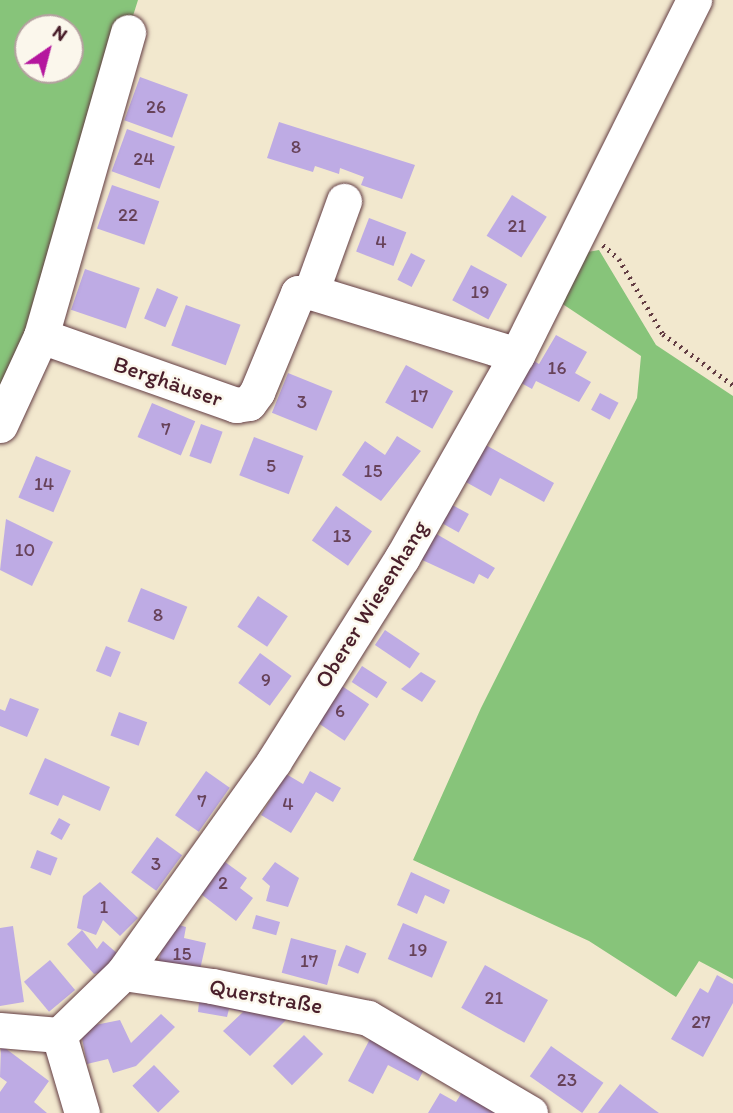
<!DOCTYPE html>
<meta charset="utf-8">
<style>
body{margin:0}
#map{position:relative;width:733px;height:1113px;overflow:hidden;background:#f2e8ce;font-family:Itim,sans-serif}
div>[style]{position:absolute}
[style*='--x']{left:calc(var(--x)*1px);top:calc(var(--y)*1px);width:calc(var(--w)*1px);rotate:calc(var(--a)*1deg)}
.green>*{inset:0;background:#87c47a}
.building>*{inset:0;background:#beabe4;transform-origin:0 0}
.path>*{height:4.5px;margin-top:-2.25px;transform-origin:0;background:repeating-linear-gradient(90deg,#633d43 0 2px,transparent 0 7px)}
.roads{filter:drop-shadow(0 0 2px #633d43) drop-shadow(0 0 2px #633d43)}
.minor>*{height:35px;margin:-17.5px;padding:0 17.5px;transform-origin:17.5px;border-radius:17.5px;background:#fff}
span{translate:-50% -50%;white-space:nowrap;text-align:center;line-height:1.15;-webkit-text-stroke:5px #fbf7ec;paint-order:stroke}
.number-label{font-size:19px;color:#674259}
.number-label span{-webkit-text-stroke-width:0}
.street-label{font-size:23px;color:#4a1f2b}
.north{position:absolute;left:14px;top:14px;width:70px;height:70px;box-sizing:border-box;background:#fbf7ec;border:2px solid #b4a19f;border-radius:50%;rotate:35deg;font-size:19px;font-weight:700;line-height:28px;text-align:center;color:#4a1f2b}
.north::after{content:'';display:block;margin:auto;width:24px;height:32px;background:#b5179e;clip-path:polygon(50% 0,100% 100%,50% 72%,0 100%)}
</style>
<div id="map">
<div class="green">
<div style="clip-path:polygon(evenodd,0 0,138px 0,67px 225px,0 403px,0 0,28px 28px,70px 28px,70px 70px,28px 70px,28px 28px)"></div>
<div style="clip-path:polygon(599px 250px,656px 345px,733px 396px,733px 979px,699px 961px,676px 997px,589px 941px,413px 860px,481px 708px,637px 398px,641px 356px,552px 297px,582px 253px)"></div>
</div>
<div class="building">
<div style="left:140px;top:77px;width:51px;height:46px;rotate:20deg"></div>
<div style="clip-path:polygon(279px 122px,415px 165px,402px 199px,361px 185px,364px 177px,340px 168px,339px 174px,315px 166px,313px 172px,267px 158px)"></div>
<div style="left:127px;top:129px;width:51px;height:45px;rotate:20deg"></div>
<div style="left:112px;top:185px;width:50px;height:46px;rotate:19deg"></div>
<div style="left:512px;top:195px;width:41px;height:48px;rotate:32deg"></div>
<div style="left:369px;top:218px;width:40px;height:36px;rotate:21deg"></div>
<div style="left:411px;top:253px;width:16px;height:30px;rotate:27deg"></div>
<div style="left:471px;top:265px;width:41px;height:40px;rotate:28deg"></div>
<div style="left:85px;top:269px;width:58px;height:43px;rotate:19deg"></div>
<div style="left:157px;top:288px;width:23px;height:33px;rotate:23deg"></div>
<div style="left:186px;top:305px;width:58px;height:43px;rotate:20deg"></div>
<div style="clip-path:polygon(556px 335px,587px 352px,575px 373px,591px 382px,579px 402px,536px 381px,532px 389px,514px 379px,527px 357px,539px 364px)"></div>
<div style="left:406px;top:365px;width:54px;height:43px;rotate:29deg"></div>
<div style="left:288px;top:373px;width:48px;height:43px;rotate:22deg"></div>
<div style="left:600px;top:393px;width:21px;height:19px;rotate:28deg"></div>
<div style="left:152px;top:403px;width:47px;height:37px;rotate:23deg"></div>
<div style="left:201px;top:424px;width:23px;height:34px;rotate:20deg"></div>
<div style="clip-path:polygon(397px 436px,421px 451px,381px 501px,342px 475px,365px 441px,385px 455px)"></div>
<div style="left:254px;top:437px;width:53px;height:41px;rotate:21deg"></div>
<div style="clip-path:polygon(484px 444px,554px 483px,544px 502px,500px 478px,491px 496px,464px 481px)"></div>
<div style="left:36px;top:456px;width:38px;height:45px;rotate:23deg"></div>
<div style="left:447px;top:502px;width:25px;height:21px;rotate:29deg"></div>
<div style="left:336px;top:506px;width:44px;height:42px;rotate:35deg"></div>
<div style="clip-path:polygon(6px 519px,53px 542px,32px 586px,0 570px)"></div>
<div style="clip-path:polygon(433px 532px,495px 568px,488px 579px,479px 574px,474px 584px,418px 558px)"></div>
<div style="left:141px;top:588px;width:50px;height:36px;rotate:22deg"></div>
<div style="left:258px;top:596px;width:36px;height:37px;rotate:34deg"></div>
<div style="left:385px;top:630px;width:42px;height:18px;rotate:34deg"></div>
<div style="left:106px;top:646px;width:16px;height:27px;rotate:22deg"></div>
<div style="left:260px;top:653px;width:39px;height:37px;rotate:36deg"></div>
<div style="left:362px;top:666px;width:30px;height:19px;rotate:33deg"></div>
<div style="clip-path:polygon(421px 672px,436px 681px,422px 702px,401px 689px)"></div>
<div style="left:336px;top:682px;width:40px;height:44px;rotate:34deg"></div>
<div style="clip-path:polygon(10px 698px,39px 709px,27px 737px,0 726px,0 709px,5px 711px)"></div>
<div style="left:119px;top:712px;width:30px;height:25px;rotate:20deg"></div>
<div style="clip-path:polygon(45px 758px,110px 787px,100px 811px,63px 795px,58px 806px,29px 794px)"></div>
<div style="left:206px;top:771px;width:29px;height:54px;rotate:35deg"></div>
<div style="clip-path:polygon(310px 771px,341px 788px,333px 802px,316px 792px,291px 833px,261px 815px,286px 774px,303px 784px)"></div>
<div style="left:59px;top:818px;width:13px;height:18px;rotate:29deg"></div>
<div style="left:157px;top:837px;width:31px;height:44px;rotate:36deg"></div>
<div style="left:37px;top:850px;width:22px;height:19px;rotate:21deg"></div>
<div style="clip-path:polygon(221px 859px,247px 878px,240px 888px,253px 898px,236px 921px,197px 891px)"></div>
<div style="clip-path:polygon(275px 862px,299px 878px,288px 907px,266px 901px,270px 886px,262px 879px)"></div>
<div style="clip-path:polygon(411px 872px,450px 890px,444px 904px,425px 895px,417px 914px,397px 905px)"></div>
<div style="clip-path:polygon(100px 882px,138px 918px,120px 936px,103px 920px,96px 935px,77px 928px,83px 896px)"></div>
<div style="left:256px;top:915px;width:25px;height:14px;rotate:16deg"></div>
<div style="clip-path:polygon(168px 922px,186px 927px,184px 938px,206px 943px,199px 974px,158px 964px)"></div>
<div style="left:403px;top:923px;width:48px;height:39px;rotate:23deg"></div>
<div style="clip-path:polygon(13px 926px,24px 1002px,0 1006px,0 928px)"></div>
<div style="clip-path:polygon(82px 930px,97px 949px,103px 941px,118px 954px,107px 971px,94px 974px,67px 944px)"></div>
<div style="left:291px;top:938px;width:47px;height:36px;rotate:15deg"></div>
<div style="left:346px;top:945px;width:22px;height:22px;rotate:22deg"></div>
<div style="left:50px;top:960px;width:39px;height:34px;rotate:50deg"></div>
<div style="left:485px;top:965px;width:72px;height:49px;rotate:29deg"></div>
<div style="clip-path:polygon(717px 975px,733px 984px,733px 1003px,703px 1057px,671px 1039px,700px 988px,708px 993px)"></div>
<div style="clip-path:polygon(200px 993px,296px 1010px,250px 1056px,223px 1031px,243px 1012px,229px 1009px,227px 1017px,198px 1012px)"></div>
<div style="clip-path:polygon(161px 1014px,175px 1027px,136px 1066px,113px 1073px,108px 1059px,87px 1064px,80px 1028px,120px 1020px,131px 1043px)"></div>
<div style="left:304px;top:1035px;width:27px;height:44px;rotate:45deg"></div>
<div style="clip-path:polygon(371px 1037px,426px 1066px,418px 1081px,388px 1065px,373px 1094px,348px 1081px)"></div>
<div style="clip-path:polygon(1px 1045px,49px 1081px,34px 1102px,47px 1113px,0 1113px,0 1092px,7px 1082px,0 1077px)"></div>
<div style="left:551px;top:1046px;width:64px;height:37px;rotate:35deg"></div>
<div style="left:154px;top:1065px;width:37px;height:30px;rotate:46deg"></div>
<div style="clip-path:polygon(467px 1084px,509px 1113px,428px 1113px,440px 1093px,456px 1102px)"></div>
<div style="clip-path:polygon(620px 1084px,652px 1108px,659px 1113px,598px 1113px)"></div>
</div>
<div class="path">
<div style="--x:603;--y:245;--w:21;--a:41"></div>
<div style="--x:619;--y:259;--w:87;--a:59.6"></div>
<div style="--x:663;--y:334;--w:87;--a:36.1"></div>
</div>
<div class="roads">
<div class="minor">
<div style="--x:311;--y:292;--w:97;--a:-70.1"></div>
<div style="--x:41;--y:336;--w:207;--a:19.5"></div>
<div style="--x:236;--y:405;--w:13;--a:-9"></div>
<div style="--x:249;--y:403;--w:14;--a:-54"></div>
<div style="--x:257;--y:392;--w:107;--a:-67.5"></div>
<div style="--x:298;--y:293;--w:13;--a:-4"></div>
<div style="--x:311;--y:292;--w:215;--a:17"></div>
<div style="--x:0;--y:425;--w:98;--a:-65.3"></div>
<div style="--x:41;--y:336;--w:316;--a:-74"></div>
<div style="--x:123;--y:973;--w:260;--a:-54.5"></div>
<div style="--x:274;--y:761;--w:240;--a:-57.8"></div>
<div style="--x:402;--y:558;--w:233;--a:-60.5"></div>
<div style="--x:517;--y:355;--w:397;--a:-63.5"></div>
<div style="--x:0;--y:1030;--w:59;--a:4.8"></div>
<div style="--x:59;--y:1035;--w:89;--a:-44.1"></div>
<div style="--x:123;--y:973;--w:90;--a:8.3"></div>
<div style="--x:212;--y:986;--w:159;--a:11.6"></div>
<div style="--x:368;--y:1018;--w:188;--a:30.4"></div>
<div style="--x:59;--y:1035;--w:81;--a:73.6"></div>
</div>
</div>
<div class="number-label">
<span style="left:156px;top:107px">26</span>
<span style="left:296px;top:147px">8</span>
<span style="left:144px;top:159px">24</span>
<span style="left:128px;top:215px">22</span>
<span style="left:517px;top:226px">21</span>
<span style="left:381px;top:242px">4</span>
<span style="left:480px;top:292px">19</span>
<span style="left:557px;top:368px">16</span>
<span style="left:419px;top:396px">17</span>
<span style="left:302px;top:402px">3</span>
<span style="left:166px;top:429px">7</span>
<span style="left:271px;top:466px">5</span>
<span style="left:373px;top:471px">15</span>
<span style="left:44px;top:484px">14</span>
<span style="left:342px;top:536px">13</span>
<span style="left:25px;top:550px">10</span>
<span style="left:158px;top:615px">8</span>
<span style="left:266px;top:680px">9</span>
<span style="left:340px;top:711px">6</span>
<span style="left:202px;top:801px">7</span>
<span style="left:288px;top:804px">4</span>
<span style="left:156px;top:864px">3</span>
<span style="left:223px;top:883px">2</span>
<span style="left:104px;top:907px">1</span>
<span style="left:418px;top:950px">19</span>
<span style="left:182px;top:954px">15</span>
<span style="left:309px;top:961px">17</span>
<span style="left:494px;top:998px">21</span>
<span style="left:701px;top:1022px">27</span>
<span style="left:567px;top:1080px">23</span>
</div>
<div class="street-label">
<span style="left:168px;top:381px;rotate:19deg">Berghäuser</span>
<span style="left:371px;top:604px;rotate:-58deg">Oberer Wiesenhang</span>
<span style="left:266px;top:996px;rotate:10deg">Querstraße</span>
</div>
<div class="north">N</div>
</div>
